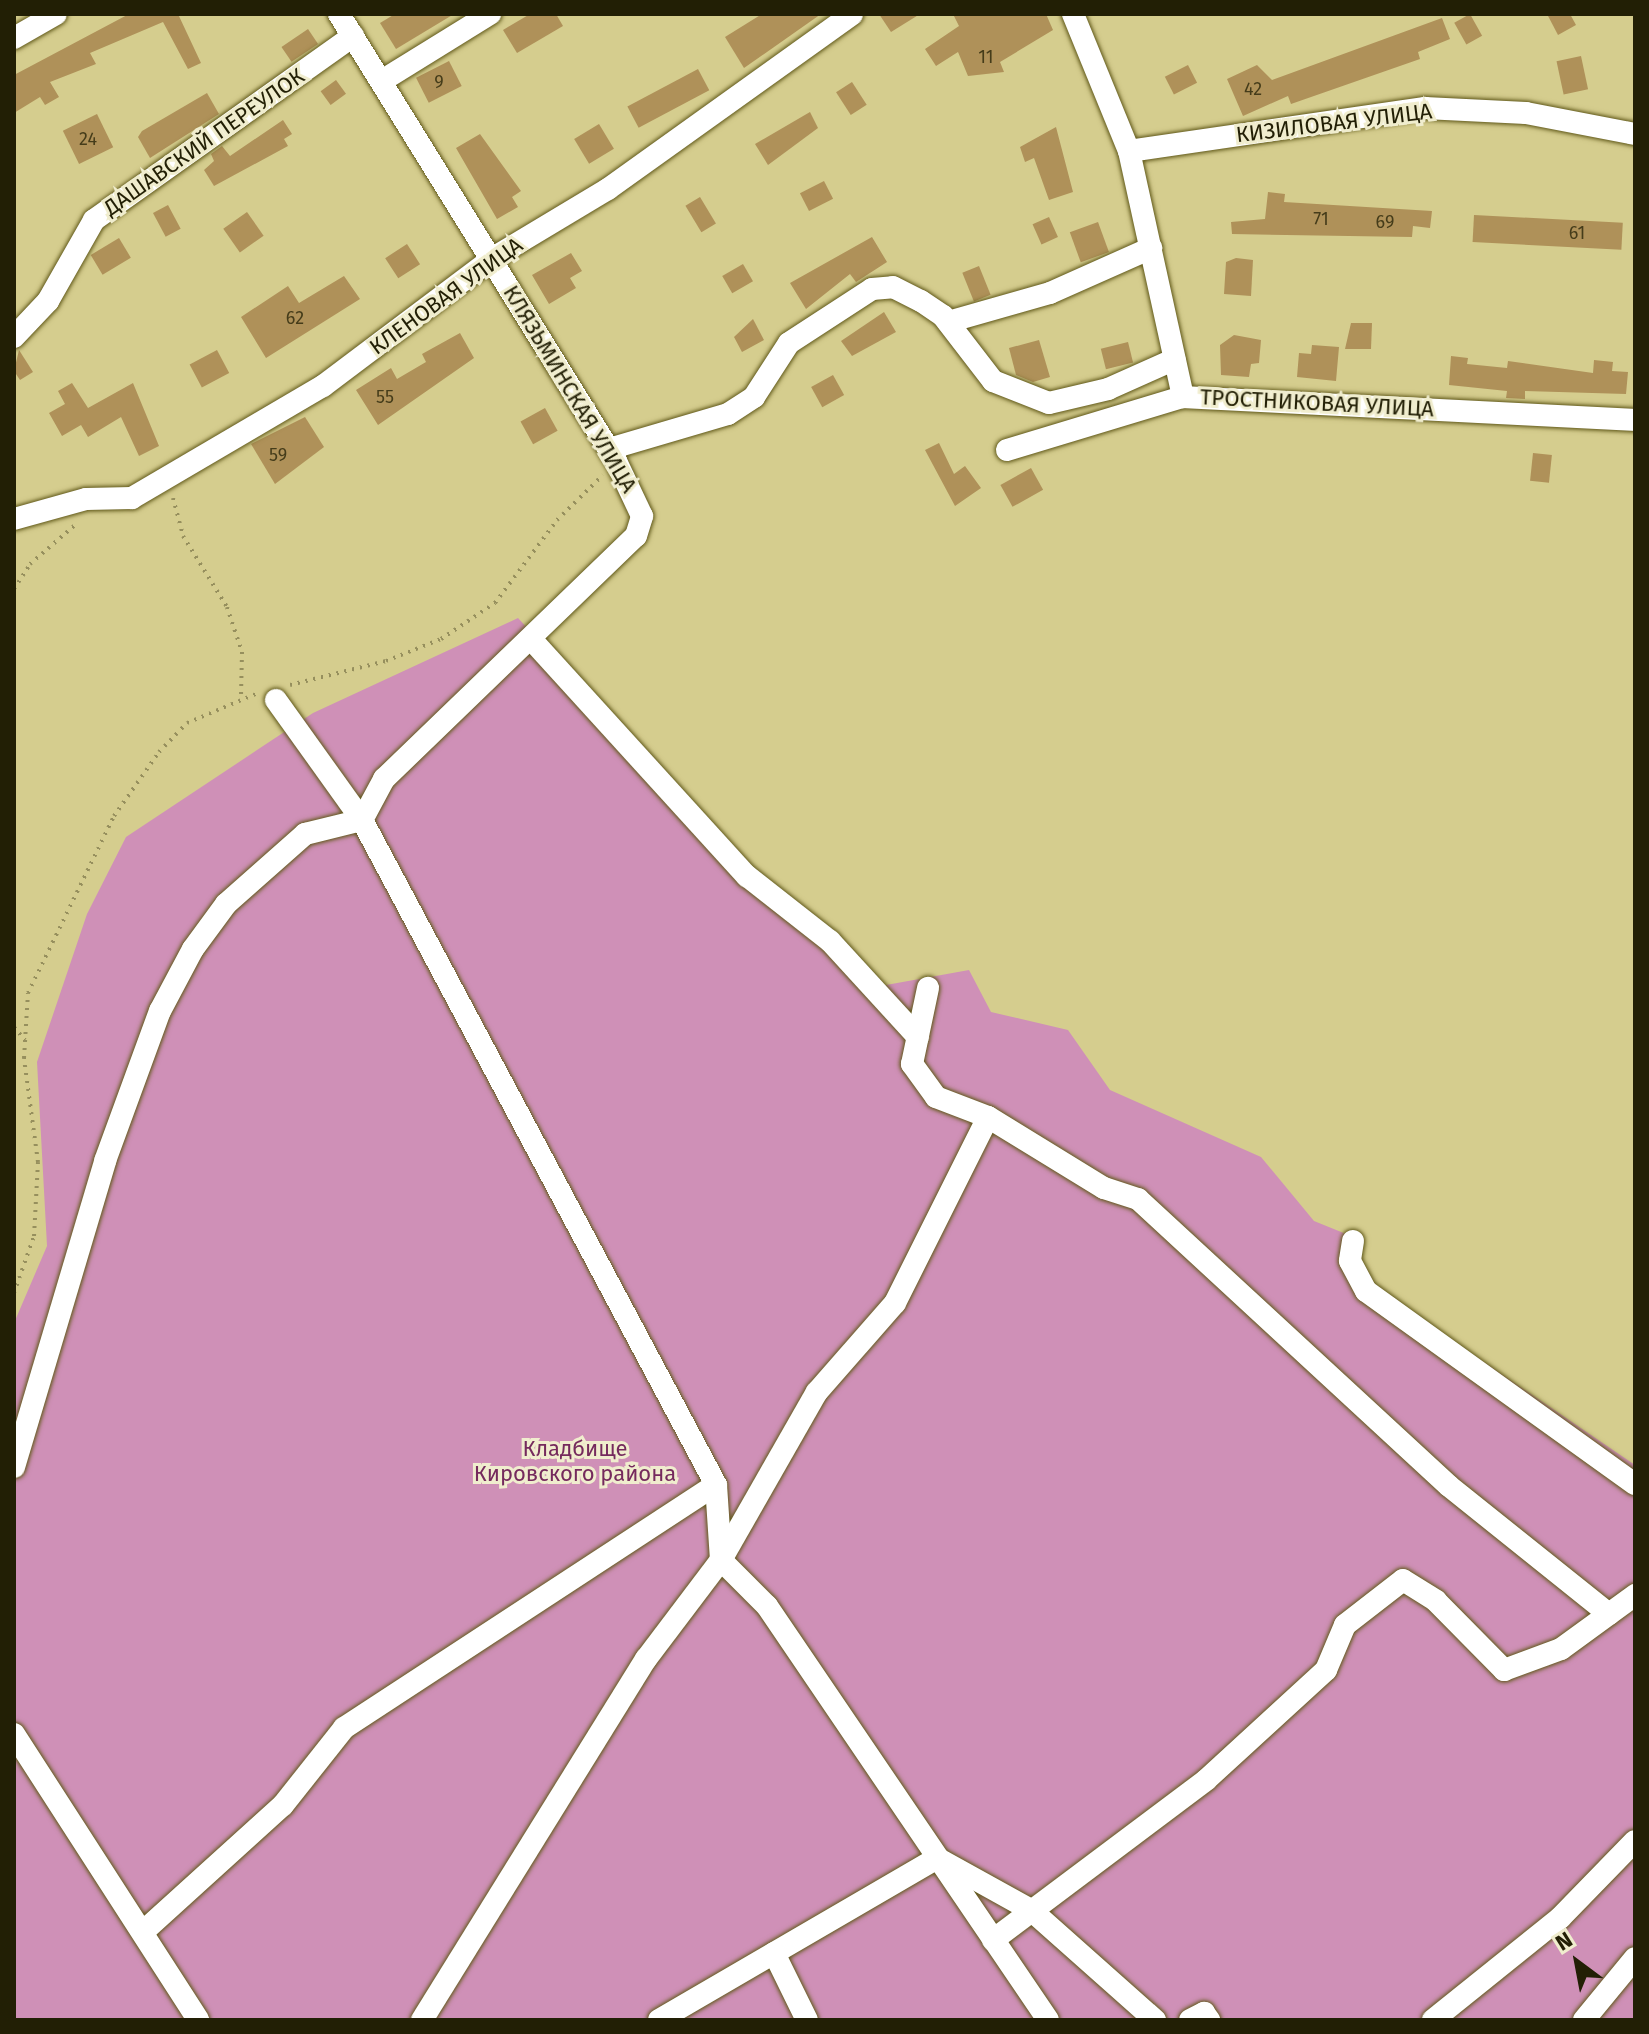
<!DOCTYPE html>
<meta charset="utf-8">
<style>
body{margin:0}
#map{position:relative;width:1649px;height:2034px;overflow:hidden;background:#d5cd8e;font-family:"Fira Sans",sans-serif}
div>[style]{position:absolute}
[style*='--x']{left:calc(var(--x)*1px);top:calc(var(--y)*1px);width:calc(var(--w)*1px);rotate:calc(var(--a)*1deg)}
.green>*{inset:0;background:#cf90b7}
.building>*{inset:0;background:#af9159;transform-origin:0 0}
.path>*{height:4px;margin-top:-2px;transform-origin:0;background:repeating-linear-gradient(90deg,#968f5d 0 2px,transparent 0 8px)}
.roads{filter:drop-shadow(0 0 2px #605819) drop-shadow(0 0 2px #605819)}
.minor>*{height:22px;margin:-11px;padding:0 11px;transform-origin:11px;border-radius:11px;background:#fff}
span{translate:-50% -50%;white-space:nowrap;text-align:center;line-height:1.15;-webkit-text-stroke:6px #f0edce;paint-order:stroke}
.number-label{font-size:18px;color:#453c1a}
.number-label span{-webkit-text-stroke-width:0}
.street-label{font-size:22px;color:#221f05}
.park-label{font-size:22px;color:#752a5d}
.frame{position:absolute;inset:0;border:16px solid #221f05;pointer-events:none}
.north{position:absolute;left:1537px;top:1922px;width:80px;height:80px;-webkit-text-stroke:6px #f0edce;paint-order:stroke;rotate:328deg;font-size:22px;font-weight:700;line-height:32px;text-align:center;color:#221f05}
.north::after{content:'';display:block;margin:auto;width:28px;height:36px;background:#221f05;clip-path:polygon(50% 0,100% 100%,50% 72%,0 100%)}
</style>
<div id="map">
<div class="green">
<div style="clip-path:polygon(518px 618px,757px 874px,875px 987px,969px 970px,991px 1012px,1068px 1030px,1110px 1090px,1261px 1157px,1314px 1221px,1361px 1240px,1360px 1258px,1377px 1289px,1635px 1465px,1635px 2020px,14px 2020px,14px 1323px,47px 1246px,37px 1062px,87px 914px,126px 837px,313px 713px)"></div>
</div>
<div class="building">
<div style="clip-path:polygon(129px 14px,178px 14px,201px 63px,188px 69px,163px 22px,90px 53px,96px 64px,50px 82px,59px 97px,45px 105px,40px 97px,14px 113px,14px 75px)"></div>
<div style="clip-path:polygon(395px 14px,454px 14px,396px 49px,380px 23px)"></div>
<div style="clip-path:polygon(530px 14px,556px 14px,563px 26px,517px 53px,503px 30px)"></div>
<div style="clip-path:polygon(762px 14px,821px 14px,744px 68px,725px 37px)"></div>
<div style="clip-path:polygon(879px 14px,920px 14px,891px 32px)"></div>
<div style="clip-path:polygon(953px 14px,1046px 14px,1053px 30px,1000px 62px,1004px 72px,968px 76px,958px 52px,936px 66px,925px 49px,959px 26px)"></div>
<div style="left:1470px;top:14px;width:25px;height:18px;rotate:61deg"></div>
<div style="clip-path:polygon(1547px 14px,1570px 14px,1576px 25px,1558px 35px)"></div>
<div style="clip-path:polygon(1442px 18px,1450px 39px,1418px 52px,1420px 59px,1291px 104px,1288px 96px,1243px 116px,1227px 79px,1257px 65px,1272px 80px)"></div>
<div style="left:308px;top:29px;width:18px;height:32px;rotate:56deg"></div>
<div style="left:1581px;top:56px;width:34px;height:25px;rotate:78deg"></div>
<div style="left:449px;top:61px;width:28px;height:37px;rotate:63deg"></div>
<div style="left:1188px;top:65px;width:20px;height:26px;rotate:63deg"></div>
<div style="left:698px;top:69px;width:24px;height:80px;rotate:62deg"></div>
<div style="left:336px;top:80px;width:17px;height:19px;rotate:54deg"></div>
<div style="left:852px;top:82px;width:27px;height:19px;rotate:57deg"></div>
<div style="clip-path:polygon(207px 93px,219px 114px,150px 158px,138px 137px,142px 131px)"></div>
<div style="clip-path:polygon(810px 112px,818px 128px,768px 165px,755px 144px)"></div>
<div style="left:97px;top:114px;width:37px;height:38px;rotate:64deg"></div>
<div style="clip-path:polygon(283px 120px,292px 134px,284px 139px,288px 146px,214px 186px,204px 170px,214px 161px,211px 154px,222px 146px,230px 156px)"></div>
<div style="left:599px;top:124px;width:29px;height:29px;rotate:59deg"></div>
<div style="clip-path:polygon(1056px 127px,1073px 192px,1049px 200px,1034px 158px,1025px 162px,1020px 147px)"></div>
<div style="clip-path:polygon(480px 134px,521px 191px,512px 197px,518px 207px,497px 219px,456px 148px)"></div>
<div style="left:824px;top:181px;width:20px;height:27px;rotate:63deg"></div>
<div style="clip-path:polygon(1268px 192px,1285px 194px,1284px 202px,1432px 211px,1430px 228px,1413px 226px,1412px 237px,1232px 234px,1231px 222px,1265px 219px)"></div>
<div style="left:700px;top:197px;width:31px;height:17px;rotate:59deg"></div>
<div style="left:168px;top:205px;width:27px;height:17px;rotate:62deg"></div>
<div style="left:247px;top:212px;width:29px;height:29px;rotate:55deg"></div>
<div style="left:1474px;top:215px;width:149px;height:27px;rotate:3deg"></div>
<div style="left:1049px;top:217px;width:22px;height:18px;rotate:66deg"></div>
<div style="left:1098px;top:222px;width:32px;height:30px;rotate:70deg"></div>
<div style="clip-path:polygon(872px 237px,887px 262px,856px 282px,850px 274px,806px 309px,790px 283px)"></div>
<div style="left:119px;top:238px;width:23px;height:33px;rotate:59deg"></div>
<div style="left:407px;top:244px;width:24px;height:26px;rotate:57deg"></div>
<div style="clip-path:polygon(571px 253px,582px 271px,570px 278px,576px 288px,549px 304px,532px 275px)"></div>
<div style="clip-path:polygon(1236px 258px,1253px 260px,1251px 296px,1224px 294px,1226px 262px)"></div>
<div style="left:743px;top:264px;width:20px;height:24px;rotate:60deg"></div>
<div style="left:979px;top:266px;width:31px;height:18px;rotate:68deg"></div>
<div style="clip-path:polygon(344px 276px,360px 299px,266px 358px,241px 317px,288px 286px,299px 303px)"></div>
<div style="clip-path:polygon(884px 312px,896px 332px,852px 356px,841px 341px)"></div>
<div style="clip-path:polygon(753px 319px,764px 340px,742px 352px,734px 337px)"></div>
<div style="clip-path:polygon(1351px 323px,1372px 323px,1371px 349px,1345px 349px)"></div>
<div style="clip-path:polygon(460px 333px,474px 358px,378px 425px,356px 390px,391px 368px,397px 379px,426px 362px,422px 354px)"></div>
<div style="clip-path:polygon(1234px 335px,1261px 340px,1259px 363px,1251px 364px,1249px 377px,1221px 375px,1220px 345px)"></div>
<div style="clip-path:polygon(1039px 340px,1050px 377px,1033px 382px,1016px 375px,1009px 348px)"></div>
<div style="left:1128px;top:342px;width:21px;height:28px;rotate:76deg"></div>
<div style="clip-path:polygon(1312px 345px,1339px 347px,1336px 381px,1297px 377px,1299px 353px,1311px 354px)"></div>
<div style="clip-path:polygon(19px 350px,33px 372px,20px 380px,14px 371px)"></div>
<div style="left:217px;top:350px;width:26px;height:31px;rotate:62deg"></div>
<div style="clip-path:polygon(1451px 356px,1468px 358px,1467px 364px,1507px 368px,1508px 361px,1593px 373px,1594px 360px,1613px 362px,1612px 371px,1628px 372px,1626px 394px,1525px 391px,1525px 399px,1506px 398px,1507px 391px,1449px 385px)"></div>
<div style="left:833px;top:375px;width:23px;height:25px;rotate:61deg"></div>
<div style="clip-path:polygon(72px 383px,88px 408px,133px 383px,159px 446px,139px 456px,121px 417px,88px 437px,81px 425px,62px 436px,49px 413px,65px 404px,58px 391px)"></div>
<div style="left:545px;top:408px;width:26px;height:28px;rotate:61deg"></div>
<div style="clip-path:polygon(305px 417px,324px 447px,275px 484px,251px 444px)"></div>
<div style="clip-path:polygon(939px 443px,954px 474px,965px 466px,981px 488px,955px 506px,925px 450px)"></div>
<div style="left:1533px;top:453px;width:19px;height:28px;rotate:6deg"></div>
<div style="left:1031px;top:468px;width:25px;height:35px;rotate:61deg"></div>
</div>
<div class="path">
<div style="--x:173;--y:498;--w:39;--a:75"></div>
<div style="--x:183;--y:536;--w:84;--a:58.2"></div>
<div style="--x:227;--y:607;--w:47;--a:71.6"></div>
<div style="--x:242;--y:652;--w:45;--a:91.3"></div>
<div style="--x:14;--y:589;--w:30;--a:-57"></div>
<div style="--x:30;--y:564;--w:60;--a:-40.9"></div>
<div style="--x:290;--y:685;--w:99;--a:-14"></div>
<div style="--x:386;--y:661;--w:59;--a:-21.8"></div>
<div style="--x:441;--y:639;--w:65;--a:-33.7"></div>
<div style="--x:495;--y:603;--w:104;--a:-53.2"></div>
<div style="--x:557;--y:520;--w:64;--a:-44.4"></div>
<div style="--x:14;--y:1027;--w:17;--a:50"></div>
<div style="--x:14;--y:1293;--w:60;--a:-70.7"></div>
<div style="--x:34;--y:1236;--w:74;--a:-86.9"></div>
<div style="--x:38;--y:1162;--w:105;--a:-97.7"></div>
<div style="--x:24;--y:1058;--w:65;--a:-86.5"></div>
<div style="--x:28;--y:993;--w:197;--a:-64.1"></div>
<div style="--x:114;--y:816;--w:78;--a:-54.9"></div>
<div style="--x:159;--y:752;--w:40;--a:-46"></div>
<div style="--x:187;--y:723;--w:77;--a:-22.9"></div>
</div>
<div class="roads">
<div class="minor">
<div style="--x:1073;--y:14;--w:148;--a:67.8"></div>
<div style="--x:1129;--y:151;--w:252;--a:77.6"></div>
<div style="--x:14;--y:38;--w:48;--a:-29.7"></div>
<div style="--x:383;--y:80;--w:126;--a:-31.7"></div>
<div style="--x:1129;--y:151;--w:299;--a:-8.3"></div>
<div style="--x:1425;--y:108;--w:101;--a:2.8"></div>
<div style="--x:1526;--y:113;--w:111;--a:10.9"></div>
<div style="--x:948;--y:322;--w:106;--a:-15.9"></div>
<div style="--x:1050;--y:293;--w:111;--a:-24"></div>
<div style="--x:14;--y:337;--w:50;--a:-46.6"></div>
<div style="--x:48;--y:301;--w:93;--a:-60.4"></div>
<div style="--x:94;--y:220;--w:318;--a:-35.4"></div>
<div style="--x:609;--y:449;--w:124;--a:-16.4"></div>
<div style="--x:728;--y:414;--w:31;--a:-33"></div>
<div style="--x:754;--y:397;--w:64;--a:-57.1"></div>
<div style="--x:789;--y:343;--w:99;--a:-33"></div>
<div style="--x:872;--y:289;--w:21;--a:-5"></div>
<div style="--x:893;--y:287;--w:31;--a:27"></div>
<div style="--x:921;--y:301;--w:27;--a:34"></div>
<div style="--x:943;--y:316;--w:82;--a:52.4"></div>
<div style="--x:993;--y:381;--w:60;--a:21.4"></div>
<div style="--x:1049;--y:403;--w:61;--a:-13.3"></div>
<div style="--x:1108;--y:389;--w:73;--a:-24.1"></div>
<div style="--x:1007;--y:450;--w:184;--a:-16.8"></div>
<div style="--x:1183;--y:397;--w:453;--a:2.9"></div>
<div style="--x:14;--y:519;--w:75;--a:-15.5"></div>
<div style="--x:86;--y:499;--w:46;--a:-1.2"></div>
<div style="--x:132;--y:498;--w:221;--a:-30.4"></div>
<div style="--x:323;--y:386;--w:213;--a:-37"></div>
<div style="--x:493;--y:258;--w:134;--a:-31"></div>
<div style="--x:608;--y:189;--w:300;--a:-35.6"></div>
<div style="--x:531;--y:639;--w:321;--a:47.7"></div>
<div style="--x:747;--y:876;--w:105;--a:38.1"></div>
<div style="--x:830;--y:941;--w:130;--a:47.5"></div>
<div style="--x:276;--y:700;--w:148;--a:54.4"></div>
<div style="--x:362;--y:820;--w:753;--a:61.97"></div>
<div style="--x:716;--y:1485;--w:75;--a:86.2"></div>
<div style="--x:721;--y:1560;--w:65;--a:45"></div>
<div style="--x:767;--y:1606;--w:500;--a:55.83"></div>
<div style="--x:988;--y:1117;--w:136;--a:31.5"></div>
<div style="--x:1104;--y:1188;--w:36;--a:18"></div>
<div style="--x:1138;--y:1199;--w:423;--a:42.7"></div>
<div style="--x:1449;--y:1486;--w:205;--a:38.7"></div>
<div style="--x:1353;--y:1241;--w:20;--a:99"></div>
<div style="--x:1350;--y:1261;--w:34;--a:62"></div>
<div style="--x:1366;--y:1291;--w:331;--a:35.7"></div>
<div style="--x:14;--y:1467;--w:319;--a:-73.4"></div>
<div style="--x:105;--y:1161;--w:160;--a:-69.9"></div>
<div style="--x:160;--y:1011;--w:70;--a:-62"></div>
<div style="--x:193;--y:949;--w:56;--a:-53.7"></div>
<div style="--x:226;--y:904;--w:106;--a:-41.5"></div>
<div style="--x:305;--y:834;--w:59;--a:-13.8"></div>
<div style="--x:362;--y:820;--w:47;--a:-61.8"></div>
<div style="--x:384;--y:779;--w:350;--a:-44"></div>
<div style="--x:636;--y:536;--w:21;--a:-73"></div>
<div style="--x:642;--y:516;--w:61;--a:-115.3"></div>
<div style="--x:616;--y:461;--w:526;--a:-121.79"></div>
<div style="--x:14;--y:1734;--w:340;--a:57.2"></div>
<div style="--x:145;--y:1930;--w:186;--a:-42.2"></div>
<div style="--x:283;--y:1805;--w:98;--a:-51.6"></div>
<div style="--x:344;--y:1728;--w:444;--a:-33.2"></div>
<div style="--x:993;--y:1940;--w:266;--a:-36.9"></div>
<div style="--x:1206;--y:1780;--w:163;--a:-42.5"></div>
<div style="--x:1326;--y:1670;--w:49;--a:-67.1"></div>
<div style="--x:1345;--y:1625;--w:73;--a:-37.8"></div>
<div style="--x:1403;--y:1580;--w:39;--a:32"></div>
<div style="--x:1436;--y:1601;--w:97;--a:45.4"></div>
<div style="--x:1504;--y:1670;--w:61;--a:-20.2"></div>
<div style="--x:1561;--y:1649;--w:92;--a:-36.1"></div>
<div style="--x:774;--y:1953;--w:75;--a:63.8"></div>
<div style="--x:422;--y:2020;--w:425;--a:-58.2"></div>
<div style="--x:646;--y:1659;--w:124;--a:-52.9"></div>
<div style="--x:721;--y:1560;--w:193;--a:-60.3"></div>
<div style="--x:817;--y:1392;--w:118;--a:-48.8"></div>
<div style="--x:895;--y:1303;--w:208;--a:-63.4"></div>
<div style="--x:988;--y:1117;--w:56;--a:-159"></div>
<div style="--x:936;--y:1097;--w:41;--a:-126"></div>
<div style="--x:912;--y:1064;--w:78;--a:-78.1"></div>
<div style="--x:659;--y:2020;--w:322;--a:-30.2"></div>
<div style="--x:937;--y:1858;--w:107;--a:29"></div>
<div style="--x:1031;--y:1910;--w:166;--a:41.6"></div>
<div style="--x:1190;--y:2020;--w:16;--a:-27"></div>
<div style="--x:1204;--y:2013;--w:9;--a:54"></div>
<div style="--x:1433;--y:2020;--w:163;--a:-38.8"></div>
<div style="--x:1560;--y:1918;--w:107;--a:-45.8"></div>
<div style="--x:1584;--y:2020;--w:80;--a:-50.6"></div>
</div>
</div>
<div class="number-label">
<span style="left:986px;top:57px">11</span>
<span style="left:439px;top:82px">9</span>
<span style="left:1253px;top:89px">42</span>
<span style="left:88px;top:139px">24</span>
<span style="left:1321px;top:219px">71</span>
<span style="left:1385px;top:222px">69</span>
<span style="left:1577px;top:233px">61</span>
<span style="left:295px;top:318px">62</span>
<span style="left:385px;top:397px">55</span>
<span style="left:278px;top:455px">59</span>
</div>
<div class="street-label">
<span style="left:1334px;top:123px;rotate:-7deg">КИЗИЛОВАЯ УЛИЦА</span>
<span style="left:204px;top:142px;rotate:-35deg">ДАШАВСКИЙ ПЕРЕУЛОК</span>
<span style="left:446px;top:296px;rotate:-36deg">КЛЕНОВАЯ УЛИЦА</span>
<span style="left:570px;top:389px;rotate:59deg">КЛЯЗЬМИНСКАЯ УЛИЦА</span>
<span style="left:1317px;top:403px;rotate:3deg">ТРОСТНИКОВАЯ УЛИЦА</span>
</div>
<div class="park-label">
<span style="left:575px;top:1461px">Кладбище<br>Кировского района</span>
</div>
<div class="frame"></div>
<div class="north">N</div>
</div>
